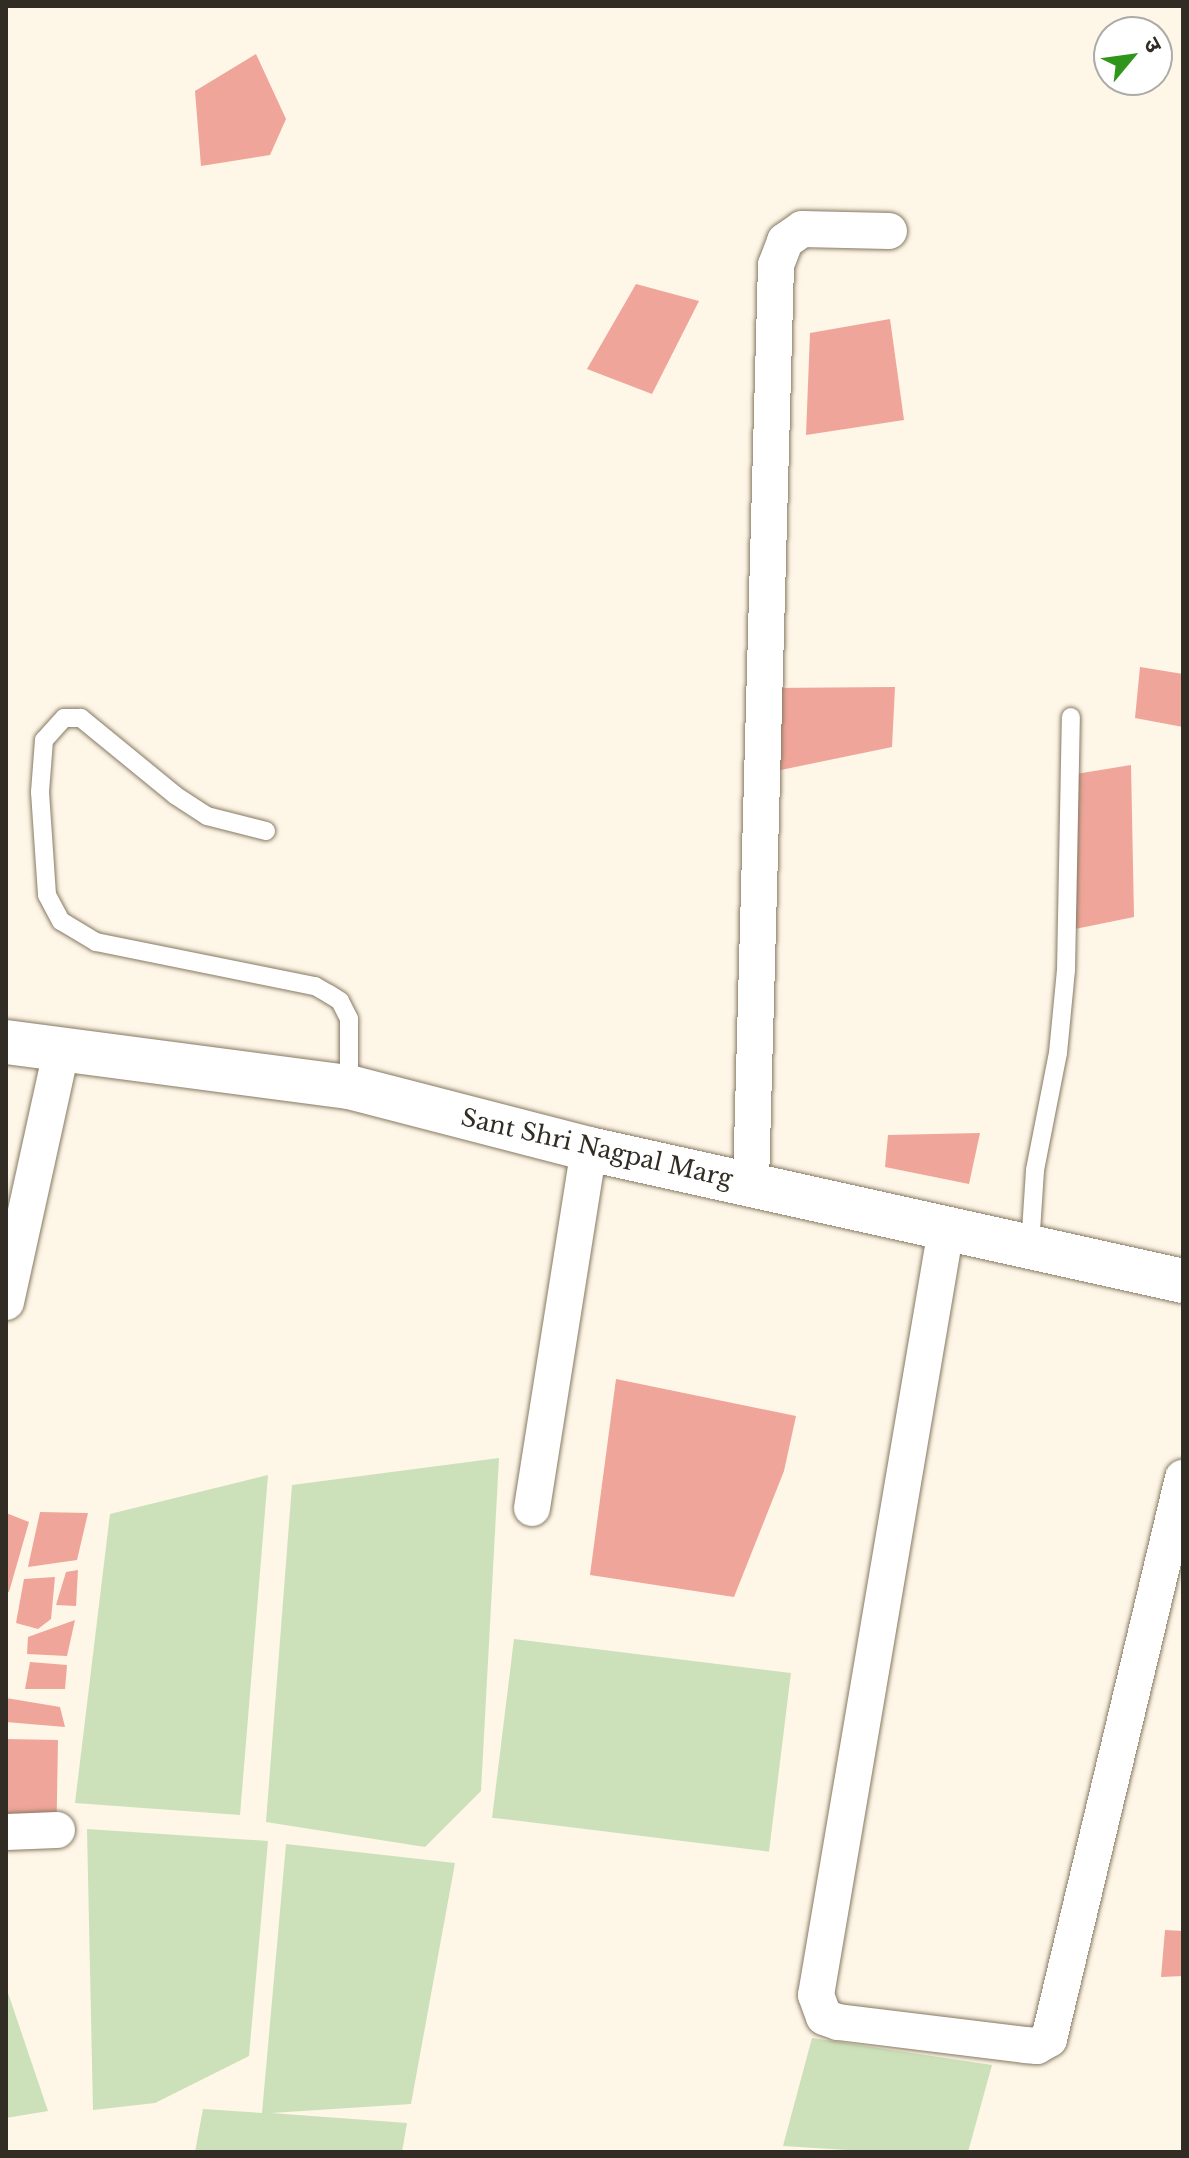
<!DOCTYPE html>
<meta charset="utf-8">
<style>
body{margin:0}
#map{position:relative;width:1189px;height:2158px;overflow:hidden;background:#fef6e7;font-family:"Libre Baskerville","Noto Sans Devanagari",serif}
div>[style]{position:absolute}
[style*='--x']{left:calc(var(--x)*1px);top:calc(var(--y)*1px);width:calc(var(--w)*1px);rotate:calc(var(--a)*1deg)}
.green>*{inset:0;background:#cce1b9;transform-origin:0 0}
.building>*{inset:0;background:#efa599;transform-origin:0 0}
.roads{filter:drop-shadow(0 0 2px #867963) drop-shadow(0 0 2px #867963)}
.lane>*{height:18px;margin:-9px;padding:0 9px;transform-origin:9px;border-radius:9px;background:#fff}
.street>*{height:36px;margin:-18px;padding:0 18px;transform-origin:18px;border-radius:18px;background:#fff}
.secondary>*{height:44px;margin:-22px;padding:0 22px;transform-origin:22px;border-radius:22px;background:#fff}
span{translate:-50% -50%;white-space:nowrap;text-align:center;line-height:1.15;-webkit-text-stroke:6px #fff;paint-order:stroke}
.street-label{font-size:24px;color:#322d24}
.frame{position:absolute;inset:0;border:8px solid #322d24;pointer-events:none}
.north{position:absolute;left:1093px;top:16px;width:80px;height:80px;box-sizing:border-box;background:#fff;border:2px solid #adaba7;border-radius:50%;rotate:61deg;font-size:22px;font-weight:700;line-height:32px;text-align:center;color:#322d24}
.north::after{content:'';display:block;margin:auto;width:28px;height:36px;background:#30961b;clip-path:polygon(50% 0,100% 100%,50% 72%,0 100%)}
</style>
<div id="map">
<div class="green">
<div style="clip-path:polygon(499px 1458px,481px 1791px,425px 1847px,266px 1822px,292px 1485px)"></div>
<div style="clip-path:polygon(268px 1475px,240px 1815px,75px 1803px,110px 1514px)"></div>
<div style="left:514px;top:1639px;width:279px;height:180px;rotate:7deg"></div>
<div style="clip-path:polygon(87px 1829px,268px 1841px,249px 2056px,155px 2103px,93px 2110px)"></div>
<div style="clip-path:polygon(286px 1844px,455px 1863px,411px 2104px,271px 2113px,407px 2123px,402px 2152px,195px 2152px,203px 2109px,262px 2113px)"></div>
<div style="clip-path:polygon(6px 1987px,48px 2111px,6px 2118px)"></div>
<div style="clip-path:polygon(812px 2038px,992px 2065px,968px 2152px,880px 2152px,783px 2146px)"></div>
</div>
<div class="building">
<div style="clip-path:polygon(256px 54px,286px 119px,270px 155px,201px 166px,195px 91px)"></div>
<div style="clip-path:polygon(636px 284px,699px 301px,652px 394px,587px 369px)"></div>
<div style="clip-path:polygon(890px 319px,904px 420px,806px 435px,810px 333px)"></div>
<div style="clip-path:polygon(1140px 667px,1183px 674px,1183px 727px,1135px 718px)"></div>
<div style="clip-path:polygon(895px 687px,892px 747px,771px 772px,769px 688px)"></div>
<div style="clip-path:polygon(1131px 765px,1134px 917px,1075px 929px,1076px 774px)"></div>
<div style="clip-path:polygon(980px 1133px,969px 1184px,885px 1167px,888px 1135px)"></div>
<div style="clip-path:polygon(616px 1379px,796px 1416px,784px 1471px,734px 1597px,590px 1575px)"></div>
<div style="clip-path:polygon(40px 1512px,88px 1513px,77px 1560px,28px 1567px)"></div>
<div style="clip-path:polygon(6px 1513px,29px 1522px,9px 1592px,6px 1591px)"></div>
<div style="clip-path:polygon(78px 1570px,76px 1606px,56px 1605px,66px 1572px)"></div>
<div style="clip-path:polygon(55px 1577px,51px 1619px,38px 1629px,16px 1623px,24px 1579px)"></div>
<div style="clip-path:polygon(75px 1620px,67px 1656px,27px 1654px,28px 1637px)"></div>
<div style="clip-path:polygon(30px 1662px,67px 1665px,65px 1689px,25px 1689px)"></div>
<div style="clip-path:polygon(6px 1698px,60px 1707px,65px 1727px,6px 1722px)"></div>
<div style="left:6px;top:1739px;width:52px;height:76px;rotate:1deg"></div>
<div style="clip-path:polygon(1165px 1930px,1183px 1931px,1183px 1976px,1161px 1977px)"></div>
</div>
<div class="roads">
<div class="lane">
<div style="--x:266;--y:831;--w:61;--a:-165.7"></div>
<div style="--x:207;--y:816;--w:38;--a:-147"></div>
<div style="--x:175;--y:795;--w:122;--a:-140.7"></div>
<div style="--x:81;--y:718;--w:17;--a:180"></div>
<div style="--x:64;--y:718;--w:30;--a:132"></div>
<div style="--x:44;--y:740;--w:52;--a:94.4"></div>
<div style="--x:40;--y:792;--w:103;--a:86.1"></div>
<div style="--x:47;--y:895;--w:30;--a:62"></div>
<div style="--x:61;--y:921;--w:41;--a:31"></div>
<div style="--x:96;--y:942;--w:223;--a:11.4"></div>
<div style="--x:315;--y:986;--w:16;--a:30"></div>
<div style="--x:329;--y:994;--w:13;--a:32"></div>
<div style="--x:340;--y:1001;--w:20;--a:63"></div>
<div style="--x:349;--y:1019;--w:68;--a:90"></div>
<div style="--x:1030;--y:1246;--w:76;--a:-86.2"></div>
<div style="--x:1035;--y:1170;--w:119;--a:-78.9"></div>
<div style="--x:1058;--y:1053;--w:83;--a:-84.5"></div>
<div style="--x:1066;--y:970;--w:253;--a:-88.9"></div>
</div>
<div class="street">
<div style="--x:751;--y:1183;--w:918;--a:-88.44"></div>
<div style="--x:776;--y:265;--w:26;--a:-69"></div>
<div style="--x:785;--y:241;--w:21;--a:-35"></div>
<div style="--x:802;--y:229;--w:87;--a:1.3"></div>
<div style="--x:946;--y:1229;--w:777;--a:99.63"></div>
<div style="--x:816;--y:1995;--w:23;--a:70"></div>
<div style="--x:824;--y:2017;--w:15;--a:20"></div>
<div style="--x:838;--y:2022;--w:188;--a:7"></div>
<div style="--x:1025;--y:2045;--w:12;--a:5"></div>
<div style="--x:1037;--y:2046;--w:14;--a:-30"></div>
<div style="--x:1049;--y:2039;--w:577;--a:-76.57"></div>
<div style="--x:6;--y:1302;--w:261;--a:-77.6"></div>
<div style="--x:532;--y:1508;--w:363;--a:-81"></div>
<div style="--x:6;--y:1832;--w:51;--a:-2.2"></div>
</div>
<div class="secondary">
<div style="--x:6;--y:1042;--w:346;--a:7.5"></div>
<div style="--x:349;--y:1087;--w:248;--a:14.5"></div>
<div style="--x:589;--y:1149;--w:608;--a:12.53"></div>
</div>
</div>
<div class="street-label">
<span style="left:597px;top:1148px;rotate:13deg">Sant Shri Nagpal Marg</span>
</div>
<div class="frame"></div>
<div class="north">उ</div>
</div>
